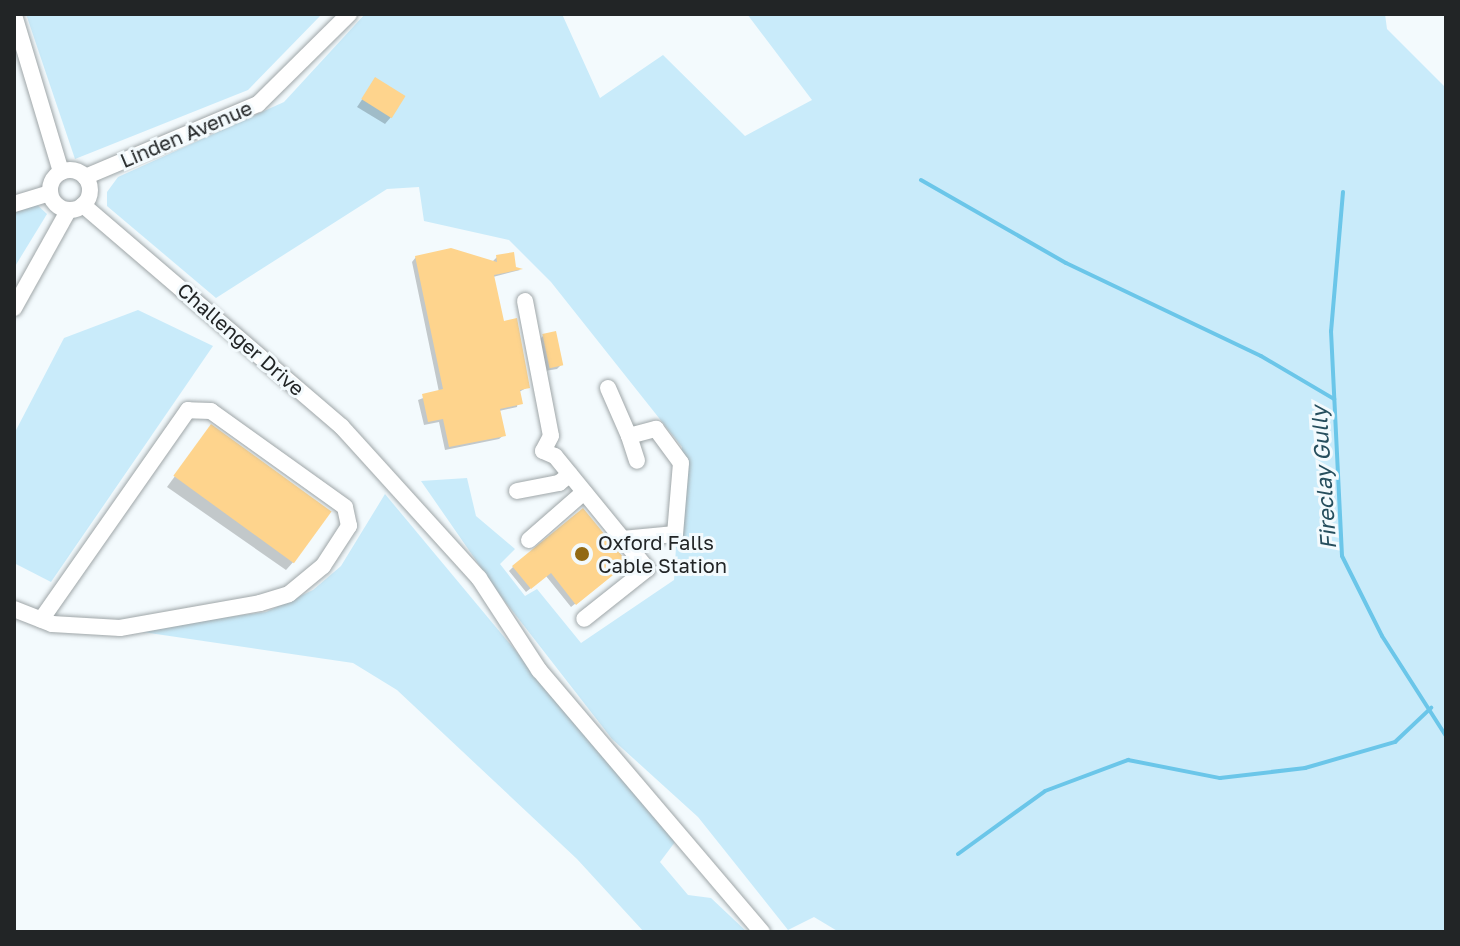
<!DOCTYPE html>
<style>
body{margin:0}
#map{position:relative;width:1460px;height:946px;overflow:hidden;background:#f3fafd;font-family:"Golos Text",sans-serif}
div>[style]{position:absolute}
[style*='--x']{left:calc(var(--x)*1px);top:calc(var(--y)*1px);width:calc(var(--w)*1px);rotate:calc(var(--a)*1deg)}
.green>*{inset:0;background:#c9ebfa}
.shadow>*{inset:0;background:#0003}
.stream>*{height:4px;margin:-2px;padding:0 2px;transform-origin:2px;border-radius:2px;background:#6bc6e9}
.building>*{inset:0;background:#fed48d;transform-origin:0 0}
.roads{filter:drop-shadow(0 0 2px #9fa6a8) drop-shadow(0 0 2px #9fa6a8)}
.minor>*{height:16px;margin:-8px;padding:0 8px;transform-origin:8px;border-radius:8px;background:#fff}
.minor>.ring{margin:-8px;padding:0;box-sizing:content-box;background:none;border:16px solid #fff;border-radius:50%}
.dots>*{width:22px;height:22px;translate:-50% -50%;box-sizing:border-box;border:4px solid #f3fafd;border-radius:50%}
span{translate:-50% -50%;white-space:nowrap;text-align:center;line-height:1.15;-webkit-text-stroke:6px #f3fafd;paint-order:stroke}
.street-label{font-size:20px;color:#222526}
.poi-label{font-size:20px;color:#222526}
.left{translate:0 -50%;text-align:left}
.water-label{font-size:22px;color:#264e5d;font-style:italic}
.frame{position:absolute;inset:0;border:16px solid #222526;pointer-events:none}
</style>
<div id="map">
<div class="green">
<div style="clip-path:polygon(26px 14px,322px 14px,248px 90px,75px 159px)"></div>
<div style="clip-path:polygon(365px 14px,562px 14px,600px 98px,663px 55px,745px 136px,812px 100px,747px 14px,1385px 14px,1387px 29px,1446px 88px,1446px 932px,839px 932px,814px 917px,788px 930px,698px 817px,612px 739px,500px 595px,421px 481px,467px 478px,476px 516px,515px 549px,500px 564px,525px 596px,537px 589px,581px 643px,674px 580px,682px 447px,551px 282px,509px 240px,424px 221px,419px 187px,387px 189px,216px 298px,107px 206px,107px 192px,118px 177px,284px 102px)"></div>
<div style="clip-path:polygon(33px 201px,47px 214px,14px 268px,14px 211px)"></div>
<div style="clip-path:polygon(138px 310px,213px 346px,51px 582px,14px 563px,14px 434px,64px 338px)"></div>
<div style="clip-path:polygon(385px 494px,675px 842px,660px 862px,688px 895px,711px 898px,747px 932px,644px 932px,577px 859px,397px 690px,353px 663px,129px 630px,266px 612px,313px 590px,341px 566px)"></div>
</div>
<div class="shadow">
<div style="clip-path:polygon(376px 79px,391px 117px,385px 124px,357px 107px)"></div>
<div style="clip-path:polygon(416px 257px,492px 262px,497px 257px,520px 270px,493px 277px,502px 324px,528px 387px,519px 392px,517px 407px,499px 411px,504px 435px,499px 439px,445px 450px,439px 422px,424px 425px,418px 400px,439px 392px,412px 262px)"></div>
<div style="clip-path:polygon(543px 336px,561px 365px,557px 369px,545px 371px,539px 340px)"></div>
<div style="clip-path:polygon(211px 427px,295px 560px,286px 570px,167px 487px)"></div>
<div style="clip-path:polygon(513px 567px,621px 567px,571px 607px,546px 576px,526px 592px,509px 571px)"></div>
</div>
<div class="stream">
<div style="--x:921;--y:180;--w:167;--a:29.8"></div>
<div style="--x:1066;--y:263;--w:216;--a:25.5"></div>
<div style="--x:1261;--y:356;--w:85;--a:30.5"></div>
<div style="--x:1343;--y:192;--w:140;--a:94.9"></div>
<div style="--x:1331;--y:331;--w:225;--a:87.2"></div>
<div style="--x:1342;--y:556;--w:89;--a:63.4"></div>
<div style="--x:1382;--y:636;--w:119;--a:57.4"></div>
<div style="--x:958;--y:854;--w:107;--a:-35.9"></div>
<div style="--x:1045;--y:791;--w:89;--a:-20.5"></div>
<div style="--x:1128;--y:760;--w:94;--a:11.1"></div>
<div style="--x:1220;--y:778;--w:86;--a:-6.7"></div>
<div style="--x:1305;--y:768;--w:94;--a:-16.1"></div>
<div style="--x:1395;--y:742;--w:50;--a:-43.4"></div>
</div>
<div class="building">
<div style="left:375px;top:77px;width:36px;height:26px;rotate:32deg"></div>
<div style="clip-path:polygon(451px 248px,497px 262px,496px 255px,514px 252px,516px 267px,523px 269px,494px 275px,504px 321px,517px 318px,530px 388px,520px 390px,523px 404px,500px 409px,506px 436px,449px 447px,443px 419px,428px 422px,422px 394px,443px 389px,415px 256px)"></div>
<div style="left:556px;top:331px;width:35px;height:14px;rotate:78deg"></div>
<div style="left:211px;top:424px;width:149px;height:64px;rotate:36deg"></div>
<div style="clip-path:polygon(583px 508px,628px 563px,576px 605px,551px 573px,531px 589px,512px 566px)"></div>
</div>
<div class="roads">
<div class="minor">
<div style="--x:14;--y:15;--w:164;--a:73.3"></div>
<div class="ring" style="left:50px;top:170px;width:24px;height:24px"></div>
<div style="--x:85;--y:177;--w:188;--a:-22.9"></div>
<div style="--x:258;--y:104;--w:128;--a:-44.7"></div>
<div style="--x:14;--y:204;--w:37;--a:-17"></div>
<div style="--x:83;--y:205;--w:341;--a:40.6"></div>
<div style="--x:342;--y:427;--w:204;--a:47.8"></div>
<div style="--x:479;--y:578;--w:110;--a:56.9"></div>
<div style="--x:539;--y:670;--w:344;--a:49.6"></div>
<div style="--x:525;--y:301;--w:137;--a:79.1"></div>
<div style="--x:551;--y:436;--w:17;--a:118"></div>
<div style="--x:543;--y:451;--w:13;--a:23"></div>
<div style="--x:555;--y:456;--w:146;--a:50.8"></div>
<div style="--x:647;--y:569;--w:80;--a:141.6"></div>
<div style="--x:14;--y:308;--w:111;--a:-60.9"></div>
<div style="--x:608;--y:388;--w:52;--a:66.4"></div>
<div style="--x:629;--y:436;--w:28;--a:-15"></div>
<div style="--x:656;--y:429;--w:42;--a:53.7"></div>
<div style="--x:681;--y:463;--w:71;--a:94.8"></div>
<div style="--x:675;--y:534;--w:53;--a:174.6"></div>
<div style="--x:629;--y:436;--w:26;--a:72"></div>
<div style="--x:517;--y:491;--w:43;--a:-10.8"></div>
<div style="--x:559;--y:483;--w:14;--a:-39"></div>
<div style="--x:529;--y:540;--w:73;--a:-41.1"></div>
<div style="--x:14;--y:609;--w:41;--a:21.5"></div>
<div style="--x:52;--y:624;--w:68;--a:3.4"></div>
<div style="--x:120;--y:628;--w:142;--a:-10.1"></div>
<div style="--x:260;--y:603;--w:30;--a:-17"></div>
<div style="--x:289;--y:594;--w:44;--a:-39.5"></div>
<div style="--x:323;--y:566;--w:48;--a:-57"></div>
<div style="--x:349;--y:526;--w:19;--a:-102"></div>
<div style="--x:345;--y:507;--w:165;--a:-144.4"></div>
<div style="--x:211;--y:411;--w:23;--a:-178"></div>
<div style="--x:188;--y:410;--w:256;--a:125"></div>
</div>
</div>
<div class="dots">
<div style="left:582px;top:554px;background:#926912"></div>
</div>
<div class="street-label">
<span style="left:186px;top:134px;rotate:-23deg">Linden Avenue</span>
<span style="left:241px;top:339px;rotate:41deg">Challenger Drive</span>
</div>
<div class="poi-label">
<span class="left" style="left:598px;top:554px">Oxford Falls<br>Cable Station</span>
</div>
<div class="water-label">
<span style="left:1323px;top:478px;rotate:-94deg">Fireclay Gully</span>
</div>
<div class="frame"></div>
</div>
